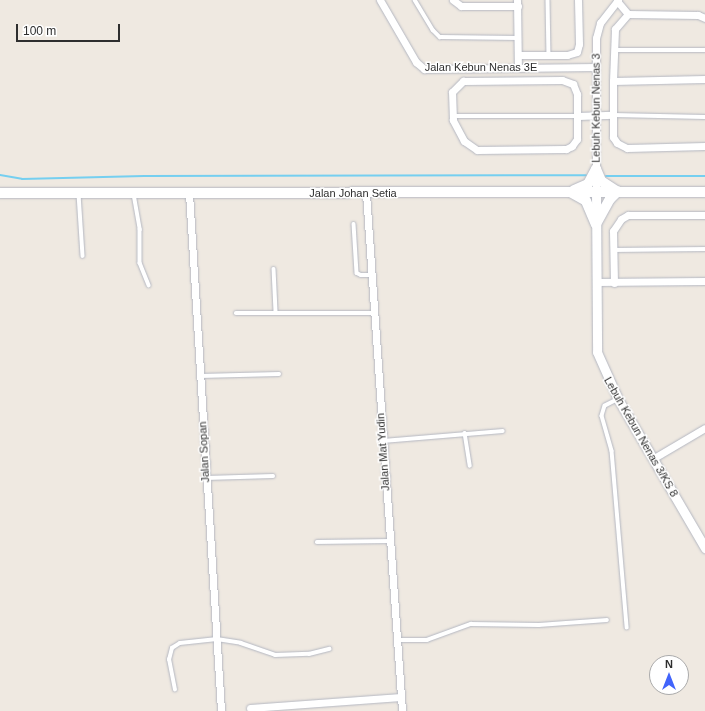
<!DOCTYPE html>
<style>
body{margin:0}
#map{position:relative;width:705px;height:711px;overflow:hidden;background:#efe9e1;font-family:Arial,sans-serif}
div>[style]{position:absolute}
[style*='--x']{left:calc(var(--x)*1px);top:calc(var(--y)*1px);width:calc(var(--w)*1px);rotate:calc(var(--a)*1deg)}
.stream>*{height:2px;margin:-1px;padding:0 1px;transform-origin:1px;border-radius:1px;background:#75cff0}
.roads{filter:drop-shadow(0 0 1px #b4b7c1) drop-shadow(0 0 1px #b4b7c1)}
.service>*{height:3.5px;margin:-1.75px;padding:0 1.75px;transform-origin:1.75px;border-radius:1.75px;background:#fff}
.minor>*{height:7px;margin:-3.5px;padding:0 3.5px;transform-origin:3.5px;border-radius:3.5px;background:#fff}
.tertiary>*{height:9px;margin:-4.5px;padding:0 4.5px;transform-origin:4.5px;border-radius:4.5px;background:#fff}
.secondary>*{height:10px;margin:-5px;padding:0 5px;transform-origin:5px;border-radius:5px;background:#fff}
span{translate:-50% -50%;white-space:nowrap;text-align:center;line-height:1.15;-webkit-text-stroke:3px #fff;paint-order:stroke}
.street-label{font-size:11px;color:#2e2e2e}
.north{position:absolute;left:649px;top:655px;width:40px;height:40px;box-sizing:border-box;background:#fff;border:1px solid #ababab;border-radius:50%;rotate:0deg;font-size:11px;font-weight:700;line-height:16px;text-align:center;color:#2e2e2e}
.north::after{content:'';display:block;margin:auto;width:14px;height:18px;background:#4264fb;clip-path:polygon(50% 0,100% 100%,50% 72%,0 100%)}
.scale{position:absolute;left:16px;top:24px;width:104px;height:18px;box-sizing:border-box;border:2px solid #2e2e2e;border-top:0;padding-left:5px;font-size:12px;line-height:14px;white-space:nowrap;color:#2e2e2e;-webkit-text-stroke:3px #fff;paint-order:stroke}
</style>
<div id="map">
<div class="stream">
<div style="--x:0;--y:175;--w:22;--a:10"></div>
<div style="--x:22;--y:179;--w:122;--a:-1.4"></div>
<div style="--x:144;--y:176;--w:442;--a:-0.1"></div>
<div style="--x:606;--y:176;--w:99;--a:0"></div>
</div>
<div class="roads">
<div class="service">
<div style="--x:415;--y:0;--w:35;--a:59"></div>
<div style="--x:433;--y:30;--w:10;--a:45"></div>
<div style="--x:440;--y:37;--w:78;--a:0.7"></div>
<div style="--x:548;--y:0;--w:55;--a:89"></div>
<div style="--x:614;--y:50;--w:91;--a:0"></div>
<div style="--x:613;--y:115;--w:92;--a:1.2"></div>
<div style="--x:452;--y:116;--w:125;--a:0"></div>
<div style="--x:79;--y:194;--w:62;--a:86.3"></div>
<div style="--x:134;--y:194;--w:36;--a:80"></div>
<div style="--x:140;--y:229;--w:34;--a:90"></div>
<div style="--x:140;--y:263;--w:24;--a:68"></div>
<div style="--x:354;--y:224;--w:49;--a:86.5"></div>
<div style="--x:357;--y:273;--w:4;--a:27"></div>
<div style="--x:361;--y:275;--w:10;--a:0"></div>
<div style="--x:614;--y:250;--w:91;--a:-0.6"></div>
<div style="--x:274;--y:269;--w:42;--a:87.3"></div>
<div style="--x:236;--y:313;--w:138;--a:0"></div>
<div style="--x:200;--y:376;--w:79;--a:-1.5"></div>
<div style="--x:617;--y:400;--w:13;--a:153"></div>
<div style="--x:605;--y:406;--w:10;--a:107"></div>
<div style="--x:602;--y:416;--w:36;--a:74"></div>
<div style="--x:612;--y:451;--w:177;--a:85.1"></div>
<div style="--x:465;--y:433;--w:33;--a:81"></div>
<div style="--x:383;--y:441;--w:120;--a:-4.8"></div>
<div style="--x:206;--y:478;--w:67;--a:-1.7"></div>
<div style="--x:317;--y:542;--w:72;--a:-0.8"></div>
<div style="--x:397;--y:640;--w:30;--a:0"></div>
<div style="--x:427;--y:640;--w:47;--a:-20"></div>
<div style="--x:471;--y:624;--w:68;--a:0.8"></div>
<div style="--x:539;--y:625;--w:68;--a:-4.2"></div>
<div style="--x:175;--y:690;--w:31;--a:-101"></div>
<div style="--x:169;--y:660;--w:12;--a:-76"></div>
<div style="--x:172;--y:648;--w:9;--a:-32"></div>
<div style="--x:180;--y:643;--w:37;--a:-6"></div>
<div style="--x:217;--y:639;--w:24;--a:9"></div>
<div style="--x:241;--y:643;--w:36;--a:19"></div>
<div style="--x:275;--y:655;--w:34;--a:-2"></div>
<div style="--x:309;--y:654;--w:21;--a:-14"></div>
</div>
<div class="minor">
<div style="--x:380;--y:0;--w:72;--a:59.9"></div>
<div style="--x:416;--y:62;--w:11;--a:41"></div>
<div style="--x:424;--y:69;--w:172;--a:-0.7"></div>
<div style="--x:453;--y:0;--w:10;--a:37"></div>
<div style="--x:461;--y:6;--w:57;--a:0"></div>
<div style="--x:517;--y:0;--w:68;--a:89.2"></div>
<div style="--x:617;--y:1;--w:17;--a:50"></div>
<div style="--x:705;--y:18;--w:8;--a:-157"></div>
<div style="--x:698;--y:15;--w:70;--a:-179.2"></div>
<div style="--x:628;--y:14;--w:20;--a:131"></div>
<div style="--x:615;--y:29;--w:52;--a:92.2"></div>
<div style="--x:613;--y:81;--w:56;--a:90"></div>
<div style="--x:613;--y:137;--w:7;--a:56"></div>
<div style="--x:617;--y:143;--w:11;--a:27"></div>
<div style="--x:627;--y:148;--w:78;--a:-1.5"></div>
<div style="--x:518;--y:55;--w:49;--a:0"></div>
<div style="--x:567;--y:55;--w:10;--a:-17"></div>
<div style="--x:577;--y:52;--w:8;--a:-76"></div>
<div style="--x:579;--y:44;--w:44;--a:-91.3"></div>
<div style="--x:562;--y:80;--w:12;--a:20"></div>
<div style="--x:573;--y:84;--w:11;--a:68"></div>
<div style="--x:577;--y:94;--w:45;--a:90"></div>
<div style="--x:577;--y:139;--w:9;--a:126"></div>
<div style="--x:572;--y:146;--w:7;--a:153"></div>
<div style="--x:566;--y:149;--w:89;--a:179.4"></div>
<div style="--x:477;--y:150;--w:16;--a:-145"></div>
<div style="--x:464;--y:141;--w:24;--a:-118"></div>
<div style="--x:453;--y:120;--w:28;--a:-92"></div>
<div style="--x:452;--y:92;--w:16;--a:-45"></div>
<div style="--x:463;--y:81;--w:99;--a:-0.6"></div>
<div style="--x:613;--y:81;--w:92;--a:-1.2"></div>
<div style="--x:578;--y:116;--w:35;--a:-2"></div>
<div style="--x:596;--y:192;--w:154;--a:-90"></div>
<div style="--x:596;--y:38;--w:16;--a:-75"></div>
<div style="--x:600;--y:23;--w:29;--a:-52"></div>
<div style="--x:189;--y:193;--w:519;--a:86.46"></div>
<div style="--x:366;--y:193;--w:519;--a:86.02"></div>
<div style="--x:596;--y:282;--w:109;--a:-0.5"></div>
<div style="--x:614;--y:283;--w:52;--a:-91.1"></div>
<div style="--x:613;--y:231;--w:14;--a:-56"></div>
<div style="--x:621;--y:219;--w:8;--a:-30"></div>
<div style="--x:628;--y:215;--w:77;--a:0"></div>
<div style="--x:654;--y:458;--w:59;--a:-30.5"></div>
<div style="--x:250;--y:708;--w:151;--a:-4.2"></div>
</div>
<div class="tertiary">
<div style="--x:596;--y:192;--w:160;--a:89.6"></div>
<div style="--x:597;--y:352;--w:51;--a:65.9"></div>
<div style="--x:618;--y:399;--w:173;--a:59.7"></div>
</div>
<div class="secondary">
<div style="--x:596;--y:169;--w:13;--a:67"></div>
<div style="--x:601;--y:181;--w:17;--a:33"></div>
<div style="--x:574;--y:190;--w:15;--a:-23"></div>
<div style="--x:588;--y:184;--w:17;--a:-62"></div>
<div style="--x:570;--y:192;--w:18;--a:29"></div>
<div style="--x:586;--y:201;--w:25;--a:67"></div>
<div style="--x:0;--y:193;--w:705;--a:-0.08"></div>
<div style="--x:596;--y:224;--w:29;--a:-61"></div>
<div style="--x:610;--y:199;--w:11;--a:-45"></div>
</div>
</div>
<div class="street-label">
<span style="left:481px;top:67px">Jalan Kebun Nenas 3E</span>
<span style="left:596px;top:108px;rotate:-90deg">Lebuh Kebun Nenas 3</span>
<span style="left:353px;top:193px">Jalan Johan Setia</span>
<span style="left:641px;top:437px;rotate:60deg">Lebuh Kebun Nenas 3/KS 8</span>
<span style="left:204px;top:452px;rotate:-93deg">Jalan Sopan</span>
<span style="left:383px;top:452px;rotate:-94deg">Jalan Mat Yudin</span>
</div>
<div class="north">N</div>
<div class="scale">100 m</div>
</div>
